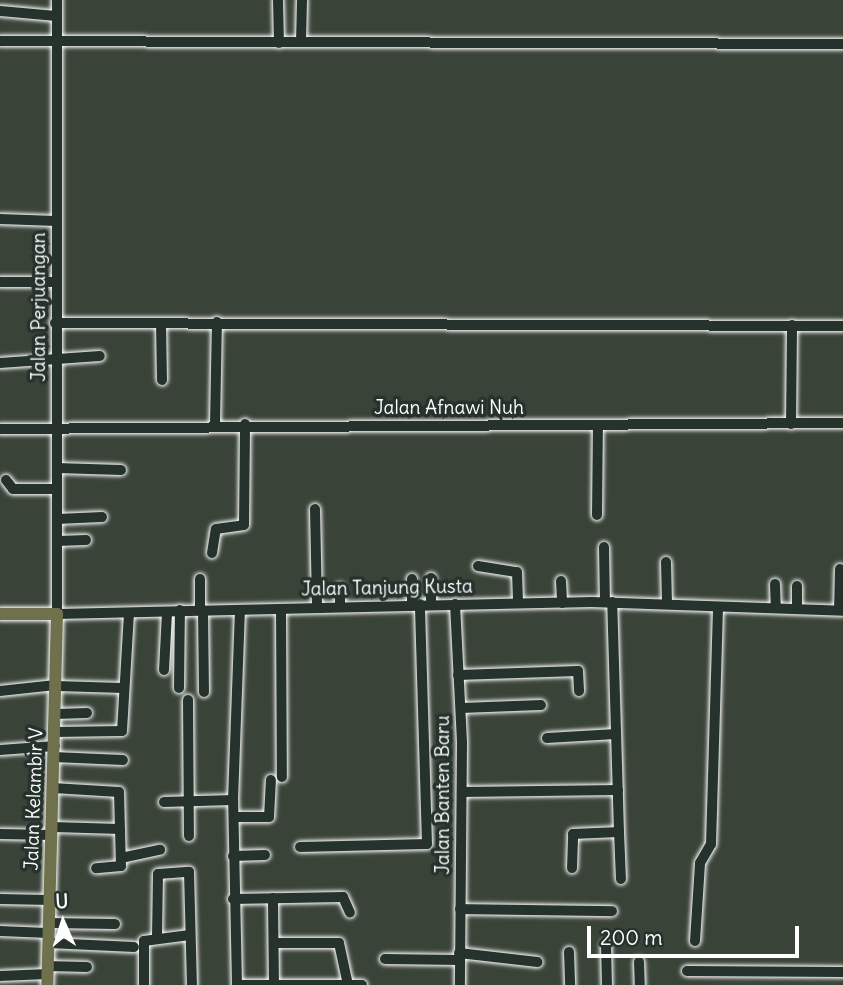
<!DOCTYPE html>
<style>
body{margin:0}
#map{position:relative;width:843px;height:985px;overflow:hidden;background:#3a4338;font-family:Delius,sans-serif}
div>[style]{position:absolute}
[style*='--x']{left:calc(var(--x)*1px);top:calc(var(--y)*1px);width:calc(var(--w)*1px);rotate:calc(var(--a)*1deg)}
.roads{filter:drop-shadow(0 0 2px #fff) drop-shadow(0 0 2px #fff)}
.minor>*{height:10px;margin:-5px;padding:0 5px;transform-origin:5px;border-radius:5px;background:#26332d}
.major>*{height:12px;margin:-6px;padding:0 6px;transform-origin:6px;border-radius:6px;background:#6e714b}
span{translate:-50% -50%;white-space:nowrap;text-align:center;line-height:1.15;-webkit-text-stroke:7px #26332d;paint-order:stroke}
.street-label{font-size:19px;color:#fff}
.north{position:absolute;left:28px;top:887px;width:70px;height:70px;-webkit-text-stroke:5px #26332d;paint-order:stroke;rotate:357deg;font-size:19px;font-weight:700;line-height:28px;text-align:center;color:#fff}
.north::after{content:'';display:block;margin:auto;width:24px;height:32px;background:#fff;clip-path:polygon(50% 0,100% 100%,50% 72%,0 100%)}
.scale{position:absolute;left:587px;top:926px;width:212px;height:32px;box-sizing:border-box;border:4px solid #fff;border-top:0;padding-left:9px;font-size:21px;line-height:24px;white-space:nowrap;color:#fff;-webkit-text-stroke:5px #26332d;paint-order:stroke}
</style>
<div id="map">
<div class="roads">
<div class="minor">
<div style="--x:57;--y:0;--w:614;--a:90"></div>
<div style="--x:57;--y:614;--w:534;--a:-1.29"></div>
<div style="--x:591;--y:602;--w:252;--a:2"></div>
<div style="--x:278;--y:0;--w:43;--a:88.7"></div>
<div style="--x:0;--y:11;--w:57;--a:5"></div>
<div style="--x:0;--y:41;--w:843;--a:0.2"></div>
<div style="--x:301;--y:42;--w:42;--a:-88.6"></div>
<div style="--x:0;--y:219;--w:56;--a:2"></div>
<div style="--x:0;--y:282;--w:56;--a:0"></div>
<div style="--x:55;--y:323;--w:788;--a:0.22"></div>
<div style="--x:161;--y:323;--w:57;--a:89"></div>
<div style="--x:0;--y:363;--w:100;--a:-4"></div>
<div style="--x:215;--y:424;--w:102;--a:-88.9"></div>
<div style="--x:791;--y:424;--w:99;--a:-89.4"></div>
<div style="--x:0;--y:429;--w:843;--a:-0.41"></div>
<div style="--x:57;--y:468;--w:64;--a:1.8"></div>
<div style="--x:6;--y:480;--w:11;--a:52"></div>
<div style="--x:13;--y:489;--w:44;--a:0"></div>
<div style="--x:315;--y:509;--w:98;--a:88.8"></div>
<div style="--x:597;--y:515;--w:89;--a:-89.4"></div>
<div style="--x:57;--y:519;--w:45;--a:-2.5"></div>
<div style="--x:57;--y:541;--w:29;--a:-2"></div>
<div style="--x:604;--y:547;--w:55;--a:89"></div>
<div style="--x:212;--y:553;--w:24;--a:-81"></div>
<div style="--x:216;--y:529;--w:28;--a:-8"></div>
<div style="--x:244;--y:525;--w:101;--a:-89.4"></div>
<div style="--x:666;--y:562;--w:42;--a:88.6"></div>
<div style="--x:478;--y:566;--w:39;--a:9"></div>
<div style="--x:517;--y:572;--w:31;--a:88"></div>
<div style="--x:200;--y:579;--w:31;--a:90"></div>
<div style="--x:561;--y:581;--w:22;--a:87"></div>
<div style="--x:775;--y:584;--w:24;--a:88"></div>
<div style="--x:797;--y:586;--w:23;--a:90"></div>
<div style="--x:340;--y:588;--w:19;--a:90"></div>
<div style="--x:412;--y:604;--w:25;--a:-90"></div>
<div style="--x:431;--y:604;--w:26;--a:-90"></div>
<div style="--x:455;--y:604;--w:139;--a:87.1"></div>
<div style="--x:462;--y:743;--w:242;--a:90.5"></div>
<div style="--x:281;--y:609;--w:168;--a:89.7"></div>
<div style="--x:203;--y:610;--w:82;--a:89.3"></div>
<div style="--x:839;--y:610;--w:41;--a:-88.6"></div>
<div style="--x:164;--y:670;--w:57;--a:-87"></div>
<div style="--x:458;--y:675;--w:120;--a:-1.9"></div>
<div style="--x:578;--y:671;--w:20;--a:87"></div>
<div style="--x:56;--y:686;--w:67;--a:1.7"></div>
<div style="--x:179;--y:688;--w:78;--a:-89.3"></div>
<div style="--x:0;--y:691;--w:56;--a:-6.1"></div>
<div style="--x:188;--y:700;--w:136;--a:89.6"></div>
<div style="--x:461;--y:708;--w:80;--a:-2.1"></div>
<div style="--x:56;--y:714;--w:31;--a:-2"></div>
<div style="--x:55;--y:732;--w:67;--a:-0.9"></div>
<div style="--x:122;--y:731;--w:117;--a:-86.6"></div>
<div style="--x:547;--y:738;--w:69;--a:-3.3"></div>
<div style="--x:0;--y:750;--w:55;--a:-4.2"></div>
<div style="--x:54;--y:757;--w:69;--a:2.5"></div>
<div style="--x:53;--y:788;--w:66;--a:3.5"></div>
<div style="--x:119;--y:792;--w:74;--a:88.5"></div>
<div style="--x:121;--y:866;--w:25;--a:175"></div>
<div style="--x:462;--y:792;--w:156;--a:-0.7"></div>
<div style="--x:164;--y:802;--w:69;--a:-1.7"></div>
<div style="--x:234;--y:817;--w:35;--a:0"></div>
<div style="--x:269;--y:817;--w:37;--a:-87"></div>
<div style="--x:53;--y:827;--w:67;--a:1.7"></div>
<div style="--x:619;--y:832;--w:47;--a:87.6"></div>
<div style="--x:0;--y:834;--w:52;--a:1.1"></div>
<div style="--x:300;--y:847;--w:127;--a:-1.4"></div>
<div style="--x:427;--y:844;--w:240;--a:-91.7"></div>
<div style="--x:233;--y:856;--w:32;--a:-2"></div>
<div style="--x:121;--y:858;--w:40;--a:-12"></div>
<div style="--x:572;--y:868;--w:34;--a:-88"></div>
<div style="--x:573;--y:834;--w:46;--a:-2.5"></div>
<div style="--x:619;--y:832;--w:230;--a:-91.7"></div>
<div style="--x:0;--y:899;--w:49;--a:1.2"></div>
<div style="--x:233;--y:899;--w:110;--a:-1"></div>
<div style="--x:343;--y:897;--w:17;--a:66"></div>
<div style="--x:460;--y:909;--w:152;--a:0.8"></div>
<div style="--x:49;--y:923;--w:66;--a:0.9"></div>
<div style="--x:0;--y:931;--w:48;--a:2.4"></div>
<div style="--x:157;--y:937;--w:63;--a:-89.1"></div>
<div style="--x:158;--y:874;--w:31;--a:-4"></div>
<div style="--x:189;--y:872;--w:113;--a:88.5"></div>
<div style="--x:695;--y:941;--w:78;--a:-86.3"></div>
<div style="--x:700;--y:863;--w:22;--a:-60"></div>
<div style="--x:711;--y:844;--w:237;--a:-88.3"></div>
<div style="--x:48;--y:943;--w:86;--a:2.7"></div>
<div style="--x:275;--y:943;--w:64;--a:0"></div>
<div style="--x:339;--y:943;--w:43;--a:77.9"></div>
<div style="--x:606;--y:945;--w:40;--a:88.6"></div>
<div style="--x:569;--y:952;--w:33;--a:88"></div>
<div style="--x:459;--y:953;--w:79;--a:6.6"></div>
<div style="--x:385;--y:959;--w:74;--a:0.8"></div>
<div style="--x:639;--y:962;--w:23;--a:88"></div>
<div style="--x:47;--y:966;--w:40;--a:1.4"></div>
<div style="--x:687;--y:971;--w:156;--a:0.4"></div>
<div style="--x:0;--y:976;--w:47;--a:-2.4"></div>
<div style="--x:144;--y:985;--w:44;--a:-90"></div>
<div style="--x:144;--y:941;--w:46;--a:-7.4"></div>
<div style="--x:237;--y:985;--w:185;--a:-91.2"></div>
<div style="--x:233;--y:800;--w:190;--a:-87.9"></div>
<div style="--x:241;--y:985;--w:33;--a:0"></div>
<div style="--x:274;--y:985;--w:87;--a:-90.7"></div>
<div style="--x:274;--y:985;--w:88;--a:0"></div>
</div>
<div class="major">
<div style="--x:0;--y:614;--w:57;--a:0"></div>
<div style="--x:57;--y:614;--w:371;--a:91.5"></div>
</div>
</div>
<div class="street-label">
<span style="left:39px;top:307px;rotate:-90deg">Jalan Perjuangan</span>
<span style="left:449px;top:408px">Jalan Afnawi Nuh</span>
<span style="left:387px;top:588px;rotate:-1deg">Jalan Tanjung Kusta</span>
<span style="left:443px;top:795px;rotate:-90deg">Jalan Banten Baru</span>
<span style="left:34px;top:799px;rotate:-88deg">Jalan Kelambir V</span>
</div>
<div class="north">U</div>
<div class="scale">200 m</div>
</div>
